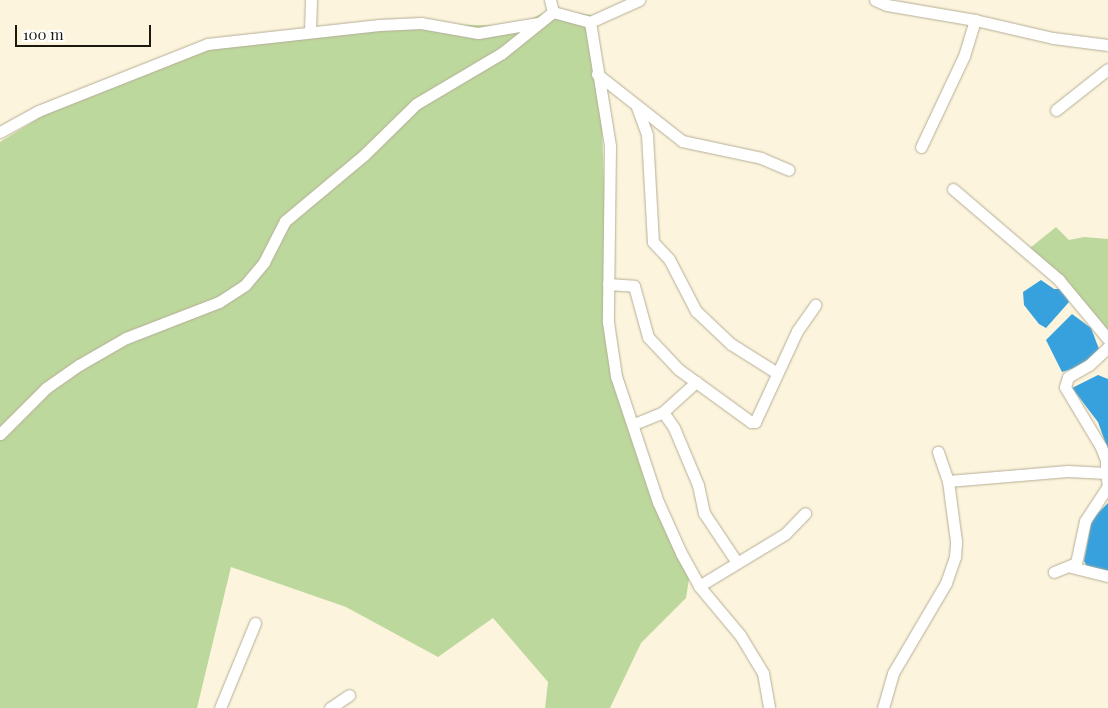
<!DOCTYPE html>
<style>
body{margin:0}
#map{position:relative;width:1108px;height:708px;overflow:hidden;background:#fcf4dc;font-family:"Playfair Display",serif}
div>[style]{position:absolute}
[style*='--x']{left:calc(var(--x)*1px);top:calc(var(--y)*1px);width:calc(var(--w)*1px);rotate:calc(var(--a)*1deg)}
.green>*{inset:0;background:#bdd89d}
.water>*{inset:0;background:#37a1de}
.roads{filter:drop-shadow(0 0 1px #b5ae97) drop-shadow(0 0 1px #b5ae97)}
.street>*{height:11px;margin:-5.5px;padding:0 5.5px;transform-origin:5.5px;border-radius:5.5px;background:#fff}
span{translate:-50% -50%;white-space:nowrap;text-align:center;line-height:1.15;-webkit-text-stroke:5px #fff;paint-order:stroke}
.scale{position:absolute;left:15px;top:25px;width:136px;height:22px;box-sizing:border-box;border:2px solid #1b1810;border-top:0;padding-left:6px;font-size:15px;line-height:18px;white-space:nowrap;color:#1b1810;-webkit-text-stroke:4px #fff;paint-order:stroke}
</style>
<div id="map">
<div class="green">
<div style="clip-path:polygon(551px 9px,591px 15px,600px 70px,609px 328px,665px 522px,689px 579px,686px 598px,641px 643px,610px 708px,545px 708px,548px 682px,493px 618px,438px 657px,346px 607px,231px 567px,197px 708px,0 708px,0 142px,98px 82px,251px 36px,428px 24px,517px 26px)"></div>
<div style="clip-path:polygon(1056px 227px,1069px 240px,1084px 237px,1108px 239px,1108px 349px,1095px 320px,1025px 252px)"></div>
</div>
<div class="water">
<div style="clip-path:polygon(1041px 280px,1054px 289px,1064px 289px,1069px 302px,1046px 328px,1039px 324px,1024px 305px,1023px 292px)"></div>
<div style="clip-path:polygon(1072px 314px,1091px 328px,1099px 349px,1081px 366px,1062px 372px,1046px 340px)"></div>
<div style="clip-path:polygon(1098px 375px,1108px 379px,1108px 450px,1098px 422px,1072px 388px)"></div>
<div style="clip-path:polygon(1108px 503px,1108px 573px,1089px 570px,1084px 561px,1092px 519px)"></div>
</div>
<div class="roads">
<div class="street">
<div style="--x:550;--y:0;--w:12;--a:76"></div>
<div style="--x:553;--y:12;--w:38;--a:15"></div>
<div style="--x:590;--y:22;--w:54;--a:-24.2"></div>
<div style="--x:875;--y:0;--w:13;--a:23"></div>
<div style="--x:887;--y:5;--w:89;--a:9.7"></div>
<div style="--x:975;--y:20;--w:80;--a:13"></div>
<div style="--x:1053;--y:38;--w:55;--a:7.3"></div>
<div style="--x:590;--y:22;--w:126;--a:80.8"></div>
<div style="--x:610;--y:146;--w:176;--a:90.7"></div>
<div style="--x:608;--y:322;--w:55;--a:81.6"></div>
<div style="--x:616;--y:376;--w:133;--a:71.6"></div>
<div style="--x:658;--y:502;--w:56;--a:65.7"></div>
<div style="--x:681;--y:553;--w:38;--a:61"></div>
<div style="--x:699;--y:586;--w:64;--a:50.1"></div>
<div style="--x:740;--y:635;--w:44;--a:58.8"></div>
<div style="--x:763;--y:673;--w:36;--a:80"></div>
<div style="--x:310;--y:30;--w:30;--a:-88"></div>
<div style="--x:597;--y:74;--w:108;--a:38.2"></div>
<div style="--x:682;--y:141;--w:81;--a:12.1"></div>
<div style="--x:761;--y:158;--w:30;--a:23"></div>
<div style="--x:637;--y:107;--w:30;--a:70"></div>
<div style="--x:647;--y:135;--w:107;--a:86.8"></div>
<div style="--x:653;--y:242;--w:23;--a:47"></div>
<div style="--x:669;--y:259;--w:59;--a:62.6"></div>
<div style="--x:696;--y:311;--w:48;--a:43.3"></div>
<div style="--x:731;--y:344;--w:54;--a:32.2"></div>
<div style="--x:1056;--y:110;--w:66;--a:-38.3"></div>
<div style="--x:0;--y:132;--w:43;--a:-28.9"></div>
<div style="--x:38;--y:111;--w:182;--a:-21.6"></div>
<div style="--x:207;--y:44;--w:173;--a:-6.3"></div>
<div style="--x:379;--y:25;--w:42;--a:-2.7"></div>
<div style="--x:421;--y:23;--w:58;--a:10"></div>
<div style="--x:478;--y:33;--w:61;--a:-9.5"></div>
<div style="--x:921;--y:147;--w:101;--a:-64.7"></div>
<div style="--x:964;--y:56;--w:38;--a:-73"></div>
<div style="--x:953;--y:189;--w:140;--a:40.6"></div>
<div style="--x:1059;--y:280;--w:77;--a:50.3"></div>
<div style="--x:608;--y:284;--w:26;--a:4"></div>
<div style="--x:634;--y:286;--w:53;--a:74.6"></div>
<div style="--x:648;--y:337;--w:44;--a:46.8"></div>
<div style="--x:678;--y:369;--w:22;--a:36"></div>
<div style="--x:663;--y:412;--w:19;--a:55"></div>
<div style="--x:674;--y:428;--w:62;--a:67.2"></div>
<div style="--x:698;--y:485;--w:29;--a:78"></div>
<div style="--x:704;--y:513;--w:58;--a:56.3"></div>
<div style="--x:634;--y:424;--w:31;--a:-22"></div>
<div style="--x:663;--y:412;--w:45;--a:-42.3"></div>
<div style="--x:696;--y:382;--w:68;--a:36"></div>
<div style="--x:751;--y:422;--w:4;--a:0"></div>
<div style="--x:755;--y:422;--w:100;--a:-65.2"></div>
<div style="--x:797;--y:331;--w:32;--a:-55"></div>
<div style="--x:0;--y:434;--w:65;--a:-45"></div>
<div style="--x:46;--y:388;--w:40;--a:-34.9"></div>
<div style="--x:79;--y:365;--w:54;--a:-29.9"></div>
<div style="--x:126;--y:338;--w:100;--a:-21.2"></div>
<div style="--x:219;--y:302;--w:31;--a:-33"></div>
<div style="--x:245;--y:285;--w:30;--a:-50"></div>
<div style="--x:264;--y:262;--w:46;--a:-62.9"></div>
<div style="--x:285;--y:221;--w:103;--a:-39.9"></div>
<div style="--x:364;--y:155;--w:73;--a:-44.4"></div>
<div style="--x:416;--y:104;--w:100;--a:-30.7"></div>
<div style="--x:502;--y:53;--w:65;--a:-38.8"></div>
<div style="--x:1106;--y:473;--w:13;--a:-90"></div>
<div style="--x:1106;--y:460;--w:14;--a:-111"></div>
<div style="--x:1101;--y:447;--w:70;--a:-121"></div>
<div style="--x:1065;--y:387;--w:10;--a:-73"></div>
<div style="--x:1068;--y:377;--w:24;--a:-30"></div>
<div style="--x:1089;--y:365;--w:26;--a:-43"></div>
<div style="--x:948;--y:481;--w:120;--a:-4.8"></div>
<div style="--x:1068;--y:471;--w:38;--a:3"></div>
<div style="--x:1106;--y:473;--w:13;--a:81"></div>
<div style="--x:1108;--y:486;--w:42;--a:123.3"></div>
<div style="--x:1085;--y:521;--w:43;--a:102.1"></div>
<div style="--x:1076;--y:563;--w:24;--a:158"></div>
<div style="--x:1071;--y:567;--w:38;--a:14"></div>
<div style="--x:699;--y:586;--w:100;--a:-31.2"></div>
<div style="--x:785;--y:534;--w:29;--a:-46"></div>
<div style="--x:220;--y:708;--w:92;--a:-67.6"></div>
<div style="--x:330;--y:708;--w:23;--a:-34"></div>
<div style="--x:883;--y:708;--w:36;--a:-74"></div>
<div style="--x:893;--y:673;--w:104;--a:-59.5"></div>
<div style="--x:946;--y:583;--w:28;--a:-71"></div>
<div style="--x:955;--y:557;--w:16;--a:-86"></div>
<div style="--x:956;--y:541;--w:61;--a:-97.6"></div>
<div style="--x:948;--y:481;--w:31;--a:-109"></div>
</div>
</div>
<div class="scale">100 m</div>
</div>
